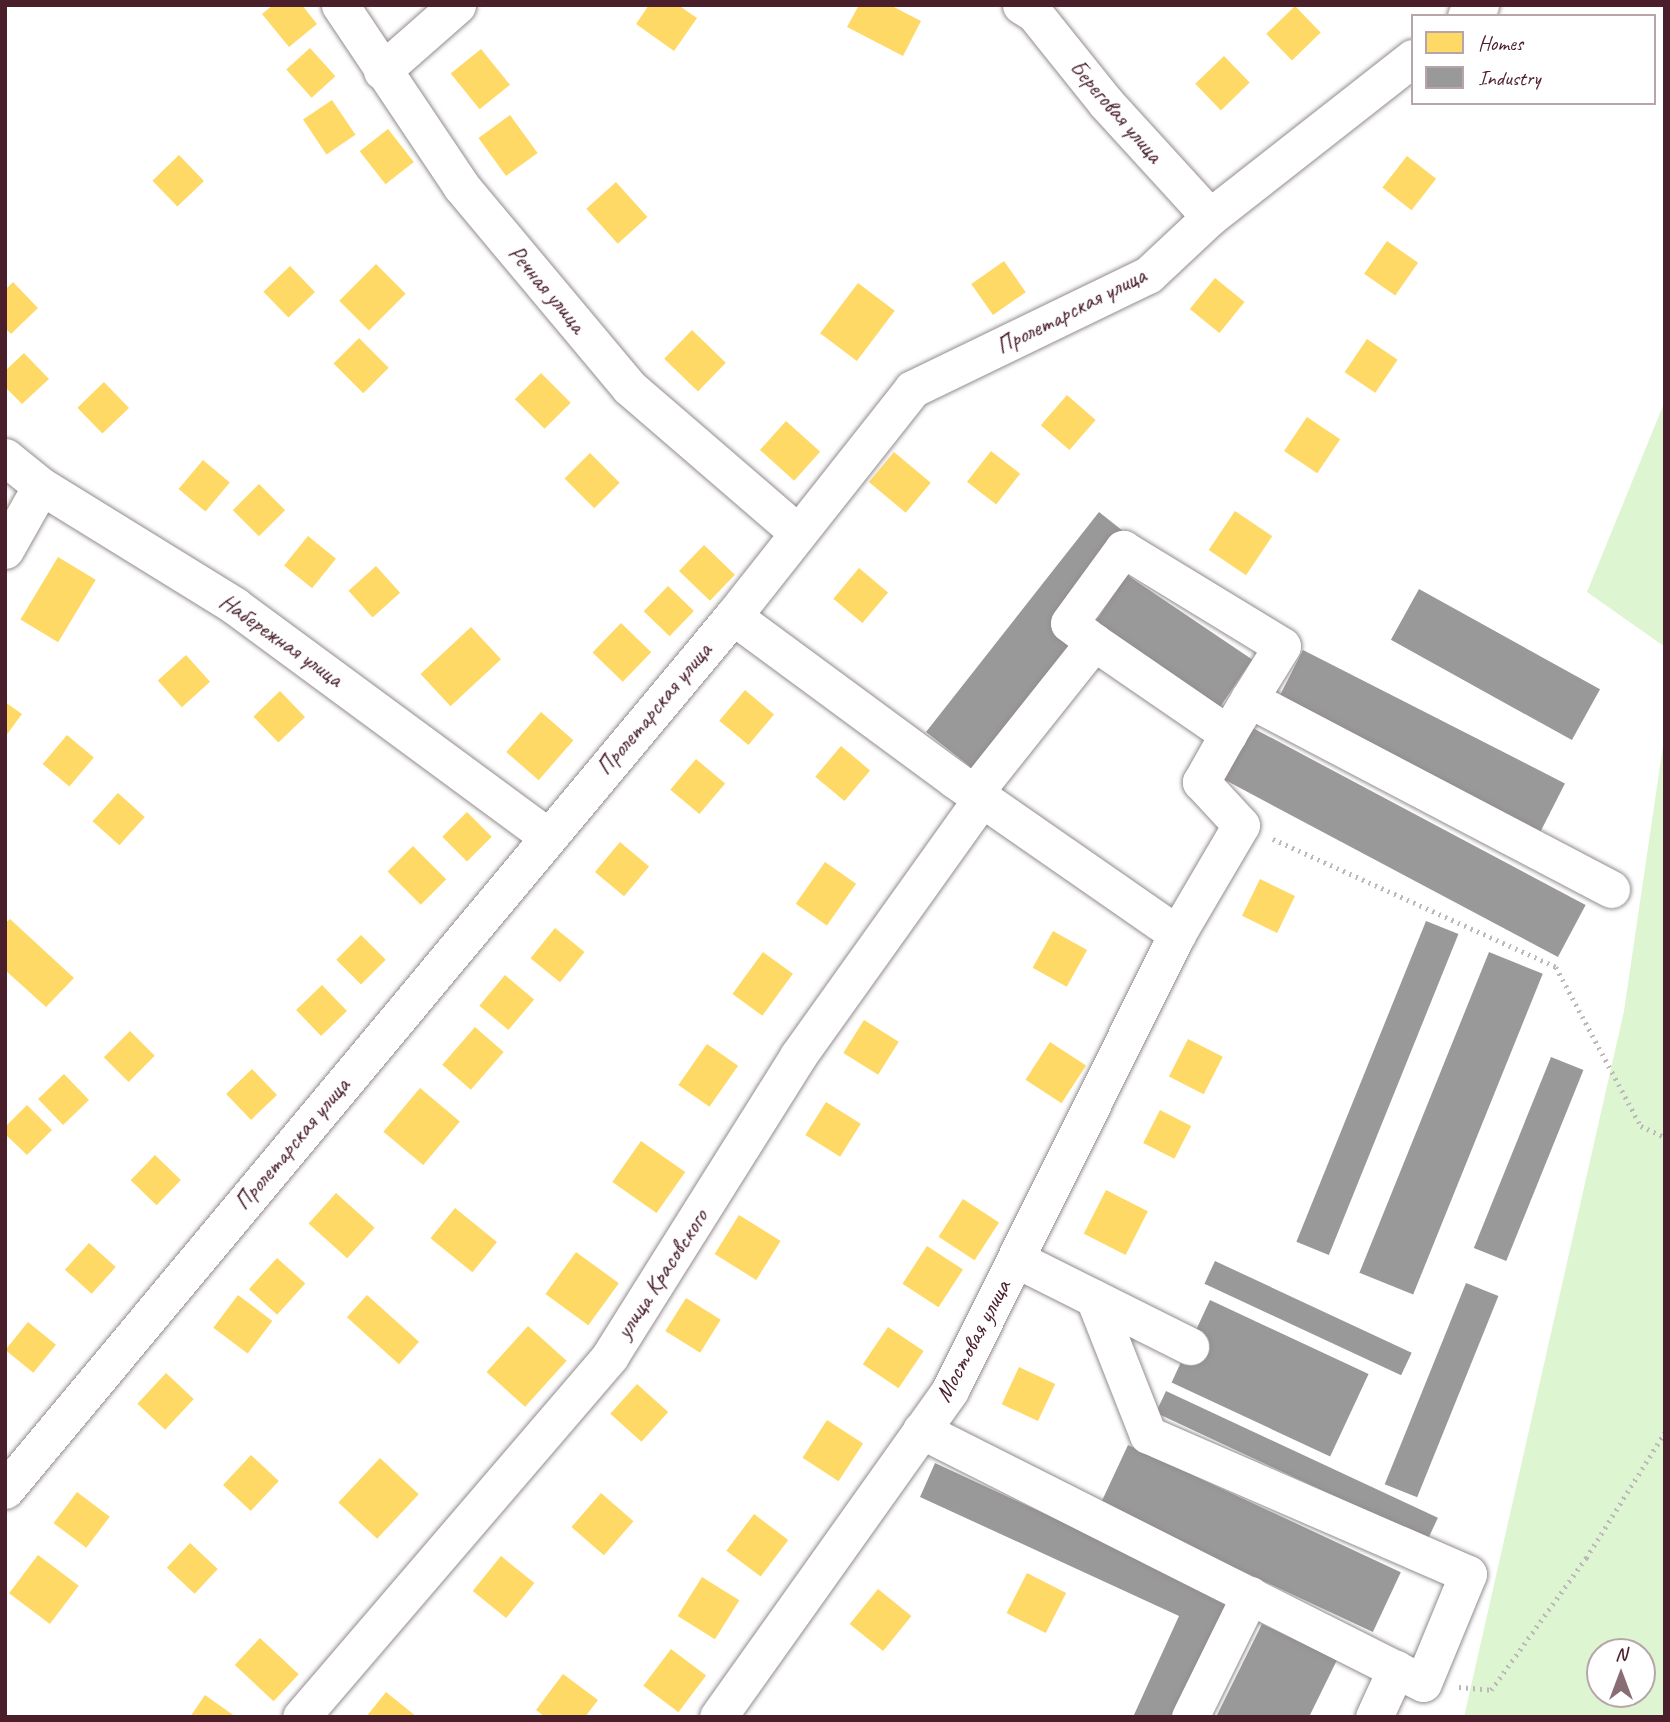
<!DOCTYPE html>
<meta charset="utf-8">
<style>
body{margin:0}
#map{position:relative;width:1670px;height:1722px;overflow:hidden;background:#fff;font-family:Caveat,sans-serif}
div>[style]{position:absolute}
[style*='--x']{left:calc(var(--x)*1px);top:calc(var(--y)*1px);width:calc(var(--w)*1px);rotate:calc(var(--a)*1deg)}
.green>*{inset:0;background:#ddf5d0}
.homes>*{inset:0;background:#ffd966;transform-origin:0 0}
.industry>*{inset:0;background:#999;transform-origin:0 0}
.path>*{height:4.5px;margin-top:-2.25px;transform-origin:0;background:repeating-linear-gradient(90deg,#bdb8b9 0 2px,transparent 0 7px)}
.roads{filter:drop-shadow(0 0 2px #948c8e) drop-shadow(0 0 2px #948c8e)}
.minor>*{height:37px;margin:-18.5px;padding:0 18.5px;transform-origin:18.5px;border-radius:18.5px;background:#fff}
span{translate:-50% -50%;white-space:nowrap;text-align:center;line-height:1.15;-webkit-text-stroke:7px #fff;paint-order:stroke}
.street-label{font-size:24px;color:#4a1f2b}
.frame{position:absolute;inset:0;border:7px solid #4a1f2b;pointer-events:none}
.legend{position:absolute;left:1411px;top:14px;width:245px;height:91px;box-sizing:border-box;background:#fff;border:2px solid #b7a5aa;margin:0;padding:9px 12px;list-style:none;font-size:21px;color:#4a1f2b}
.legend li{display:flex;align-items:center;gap:14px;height:35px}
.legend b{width:35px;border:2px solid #b7a5aa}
.north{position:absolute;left:1586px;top:1638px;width:70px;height:70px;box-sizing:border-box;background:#fff;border:2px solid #b7a5aa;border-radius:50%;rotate:0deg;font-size:19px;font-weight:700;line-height:28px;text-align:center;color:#4a1f2b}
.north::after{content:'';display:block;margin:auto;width:24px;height:32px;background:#896d75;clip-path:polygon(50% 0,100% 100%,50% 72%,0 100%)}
</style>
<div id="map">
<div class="green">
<div style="clip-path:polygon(1665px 401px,1665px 647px,1587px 592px)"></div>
<div style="clip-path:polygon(evenodd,1665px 732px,1665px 1717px,1464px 1717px,1624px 1011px,1665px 732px,1600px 1652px,1642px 1652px,1642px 1694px,1600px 1694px,1600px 1652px)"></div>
</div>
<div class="homes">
<div style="clip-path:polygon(273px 5px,302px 5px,317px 24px,289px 47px,262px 14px)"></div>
<div style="clip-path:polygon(649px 5px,678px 5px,697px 18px,674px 51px,636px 24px)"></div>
<div style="clip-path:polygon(859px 5px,890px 5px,921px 21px,903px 56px,847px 27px)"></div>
<div style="left:1295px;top:6px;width:37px;height:40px;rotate:46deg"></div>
<div style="left:310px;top:48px;width:38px;height:32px;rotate:48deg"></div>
<div style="left:481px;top:49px;width:46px;height:39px;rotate:51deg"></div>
<div style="left:1224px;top:56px;width:37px;height:40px;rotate:46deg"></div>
<div style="left:332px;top:100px;width:42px;height:35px;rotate:56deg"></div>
<div style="left:510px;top:115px;width:47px;height:39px;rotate:54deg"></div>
<div style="left:388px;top:129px;width:42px;height:36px;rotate:52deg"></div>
<div style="left:179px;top:155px;width:36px;height:37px;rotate:46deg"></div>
<div style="left:1407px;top:156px;width:37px;height:40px;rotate:38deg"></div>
<div style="left:616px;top:182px;width:47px;height:40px;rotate:48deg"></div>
<div style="left:1387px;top:241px;width:38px;height:40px;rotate:35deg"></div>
<div style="left:1004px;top:261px;width:38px;height:40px;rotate:55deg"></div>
<div style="left:376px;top:264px;width:42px;height:52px;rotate:45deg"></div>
<div style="left:290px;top:266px;width:36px;height:37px;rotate:46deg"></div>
<div style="left:1215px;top:278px;width:38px;height:40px;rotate:39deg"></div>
<div style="clip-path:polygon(13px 282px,38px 308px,11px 334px,5px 328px,5px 290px)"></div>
<div style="left:858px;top:283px;width:46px;height:63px;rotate:37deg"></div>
<div style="left:692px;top:330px;width:47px;height:40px;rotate:44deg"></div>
<div style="left:359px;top:338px;width:42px;height:36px;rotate:45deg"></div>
<div style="left:1367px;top:339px;width:37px;height:40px;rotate:34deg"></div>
<div style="clip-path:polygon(24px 353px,49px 379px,22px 404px,5px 387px,5px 371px)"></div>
<div style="left:541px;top:373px;width:42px;height:37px;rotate:45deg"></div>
<div style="left:104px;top:382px;width:36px;height:37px;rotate:46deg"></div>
<div style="left:1067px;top:395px;width:38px;height:40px;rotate:41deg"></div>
<div style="left:1307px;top:417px;width:40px;height:41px;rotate:34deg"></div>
<div style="left:786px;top:421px;width:46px;height:39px;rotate:42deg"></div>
<div style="left:991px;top:451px;width:37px;height:39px;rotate:38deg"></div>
<div style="left:894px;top:452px;width:48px;height:39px;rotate:40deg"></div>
<div style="left:590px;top:453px;width:42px;height:36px;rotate:45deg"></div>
<div style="left:203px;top:460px;width:35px;height:38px;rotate:40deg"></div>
<div style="left:259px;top:484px;width:37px;height:37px;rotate:45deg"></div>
<div style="left:1235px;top:511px;width:45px;height:47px;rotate:34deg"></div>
<div style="left:308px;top:536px;width:36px;height:38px;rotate:39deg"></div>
<div style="left:704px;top:545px;width:43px;height:36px;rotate:44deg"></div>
<div style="left:58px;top:557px;width:44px;height:73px;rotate:31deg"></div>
<div style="left:376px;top:566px;width:36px;height:37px;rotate:48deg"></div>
<div style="left:859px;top:568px;width:38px;height:40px;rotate:40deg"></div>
<div style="left:668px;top:586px;width:36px;height:35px;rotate:44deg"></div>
<div style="left:621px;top:623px;width:42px;height:41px;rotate:44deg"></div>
<div style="left:471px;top:627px;width:44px;height:69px;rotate:47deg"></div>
<div style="left:186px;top:655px;width:36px;height:38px;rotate:48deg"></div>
<div style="left:745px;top:690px;width:38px;height:40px;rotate:40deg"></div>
<div style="left:280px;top:691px;width:36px;height:37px;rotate:46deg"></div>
<div style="clip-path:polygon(5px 702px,22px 714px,5px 737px)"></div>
<div style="left:541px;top:712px;width:43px;height:53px;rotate:41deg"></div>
<div style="left:67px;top:735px;width:35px;height:38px;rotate:40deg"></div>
<div style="left:841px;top:746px;width:38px;height:40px;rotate:40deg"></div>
<div style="left:696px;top:759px;width:38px;height:40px;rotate:40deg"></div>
<div style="left:118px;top:793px;width:36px;height:38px;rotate:42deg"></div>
<div style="left:467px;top:812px;width:35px;height:35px;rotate:45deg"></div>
<div style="left:620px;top:842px;width:38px;height:39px;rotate:40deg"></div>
<div style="left:413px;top:846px;width:47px;height:36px;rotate:45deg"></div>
<div style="left:825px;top:862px;width:38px;height:51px;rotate:35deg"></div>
<div style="left:1260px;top:879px;width:39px;height:41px;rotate:26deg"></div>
<div style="clip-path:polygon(10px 919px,74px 978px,46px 1007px,5px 970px,5px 923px)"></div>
<div style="left:555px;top:928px;width:38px;height:39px;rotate:39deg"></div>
<div style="left:1053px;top:931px;width:39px;height:42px;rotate:29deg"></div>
<div style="left:361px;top:935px;width:35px;height:35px;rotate:45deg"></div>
<div style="left:763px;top:952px;width:37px;height:52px;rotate:36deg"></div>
<div style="left:505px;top:975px;width:38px;height:40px;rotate:40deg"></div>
<div style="left:322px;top:985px;width:36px;height:36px;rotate:46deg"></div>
<div style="left:864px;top:1020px;width:41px;height:39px;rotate:32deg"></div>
<div style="left:475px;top:1027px;width:38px;height:50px;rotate:41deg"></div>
<div style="left:130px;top:1031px;width:35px;height:37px;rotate:45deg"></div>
<div style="left:1188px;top:1039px;width:39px;height:42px;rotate:27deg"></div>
<div style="left:1050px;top:1042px;width:43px;height:45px;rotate:33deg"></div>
<div style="left:707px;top:1044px;width:38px;height:50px;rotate:35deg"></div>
<div style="left:252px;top:1069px;width:36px;height:36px;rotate:46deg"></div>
<div style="left:64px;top:1074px;width:36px;height:36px;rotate:46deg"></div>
<div style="left:420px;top:1088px;width:52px;height:57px;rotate:40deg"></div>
<div style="left:826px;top:1102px;width:41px;height:39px;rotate:32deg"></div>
<div style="clip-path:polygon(27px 1105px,52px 1130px,27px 1155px,5px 1134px,5px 1127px)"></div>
<div style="left:1160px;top:1110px;width:35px;height:37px;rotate:27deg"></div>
<div style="left:641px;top:1141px;width:54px;height:50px;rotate:35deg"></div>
<div style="left:155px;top:1155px;width:36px;height:35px;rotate:44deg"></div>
<div style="left:1106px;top:1190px;width:47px;height:49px;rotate:27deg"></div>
<div style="left:336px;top:1193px;width:52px;height:41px;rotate:42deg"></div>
<div style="left:963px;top:1199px;width:43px;height:45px;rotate:33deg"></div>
<div style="left:455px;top:1208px;width:54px;height:39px;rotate:39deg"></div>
<div style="left:739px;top:1215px;width:49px;height:46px;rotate:32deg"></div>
<div style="left:89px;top:1243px;width:36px;height:36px;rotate:42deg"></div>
<div style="left:927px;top:1246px;width:43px;height:45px;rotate:33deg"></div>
<div style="left:576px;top:1252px;width:53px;height:52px;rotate:36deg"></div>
<div style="left:277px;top:1258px;width:38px;height:42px;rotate:42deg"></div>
<div style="left:238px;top:1295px;width:43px;height:41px;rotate:37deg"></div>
<div style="left:367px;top:1295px;width:70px;height:30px;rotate:42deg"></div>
<div style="left:686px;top:1298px;width:41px;height:39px;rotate:32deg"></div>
<div style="left:28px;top:1322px;width:36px;height:36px;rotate:39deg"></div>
<div style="left:528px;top:1326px;width:52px;height:62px;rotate:42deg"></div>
<div style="left:888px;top:1327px;width:43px;height:45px;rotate:34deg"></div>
<div style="left:1019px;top:1367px;width:40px;height:41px;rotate:25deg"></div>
<div style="left:166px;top:1373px;width:38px;height:42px;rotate:43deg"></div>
<div style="left:637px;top:1384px;width:42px;height:40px;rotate:42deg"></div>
<div style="left:827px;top:1420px;width:43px;height:45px;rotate:33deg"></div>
<div style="left:251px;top:1455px;width:38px;height:41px;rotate:43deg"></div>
<div style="left:380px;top:1458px;width:53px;height:61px;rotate:43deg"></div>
<div style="left:77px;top:1492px;width:41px;height:39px;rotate:37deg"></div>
<div style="left:601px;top:1493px;width:43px;height:45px;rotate:41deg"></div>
<div style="left:754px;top:1514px;width:43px;height:46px;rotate:37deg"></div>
<div style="left:190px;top:1543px;width:38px;height:34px;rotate:43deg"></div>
<div style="left:38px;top:1555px;width:51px;height:48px;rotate:37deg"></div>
<div style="left:501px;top:1556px;width:43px;height:45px;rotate:39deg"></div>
<div style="left:1027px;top:1573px;width:44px;height:45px;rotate:27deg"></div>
<div style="left:702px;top:1577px;width:44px;height:46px;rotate:32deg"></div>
<div style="left:878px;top:1589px;width:43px;height:45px;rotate:39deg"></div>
<div style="left:260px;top:1638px;width:53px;height:37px;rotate:43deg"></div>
<div style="left:671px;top:1649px;width:44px;height:46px;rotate:37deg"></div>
<div style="clip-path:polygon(563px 1674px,598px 1700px,585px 1717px,545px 1717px,536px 1710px)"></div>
<div style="clip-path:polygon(386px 1692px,417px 1717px,366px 1717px)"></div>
<div style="clip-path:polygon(205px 1695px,236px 1717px,190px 1717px)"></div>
</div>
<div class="industry">
<div style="clip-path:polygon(1099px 512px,1123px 531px,1051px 623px,1073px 640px,972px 768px,926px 732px)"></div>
<div style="left:1127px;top:575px;width:151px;height:58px;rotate:34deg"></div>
<div style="left:1419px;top:589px;width:207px;height:58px;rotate:29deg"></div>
<div style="left:1303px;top:650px;width:294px;height:58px;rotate:27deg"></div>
<div style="left:1251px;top:727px;width:379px;height:59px;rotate:28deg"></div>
<div style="left:1426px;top:921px;width:35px;height:346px;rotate:22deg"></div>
<div style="left:1489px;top:952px;width:58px;height:346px;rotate:22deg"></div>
<div style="left:1551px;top:1057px;width:35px;height:206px;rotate:22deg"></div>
<div style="left:1215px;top:1261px;width:217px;height:25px;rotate:25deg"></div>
<div style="left:1466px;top:1283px;width:35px;height:217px;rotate:22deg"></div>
<div style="left:1210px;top:1300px;width:175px;height:91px;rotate:25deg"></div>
<div style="left:1166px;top:1391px;width:300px;height:24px;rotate:25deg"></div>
<div style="left:1128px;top:1445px;width:301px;height:66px;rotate:25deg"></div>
<div style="clip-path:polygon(935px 1463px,1231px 1600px,1177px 1717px,1133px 1717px,1179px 1616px,920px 1497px)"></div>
<div style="clip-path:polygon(1262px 1624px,1337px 1660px,1309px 1717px,1216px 1717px)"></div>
</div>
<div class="path">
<div style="--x:1273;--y:839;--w:311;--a:24.3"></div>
<div style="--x:1556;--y:967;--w:180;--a:61.9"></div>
<div style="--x:1641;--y:1126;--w:26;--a:25"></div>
<div style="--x:1459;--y:1687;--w:32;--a:5"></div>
<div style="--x:1491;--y:1690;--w:163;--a:-54.3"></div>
<div style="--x:1586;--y:1558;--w:149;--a:-57.9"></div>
</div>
<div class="roads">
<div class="minor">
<div style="--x:340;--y:5;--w:218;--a:56.2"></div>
<div style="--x:461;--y:186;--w:262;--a:50.1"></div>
<div style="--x:629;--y:387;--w:223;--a:40.8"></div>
<div style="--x:1021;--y:5;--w:15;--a:32"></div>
<div style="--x:1034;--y:13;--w:115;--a:51.3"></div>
<div style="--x:1106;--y:103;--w:154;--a:47.6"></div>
<div style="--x:1466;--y:16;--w:18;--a:-38"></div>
<div style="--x:382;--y:71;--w:100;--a:-41.3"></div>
<div style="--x:5;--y:457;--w:46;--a:38.9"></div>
<div style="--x:41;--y:486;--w:228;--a:31.7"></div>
<div style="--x:235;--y:606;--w:388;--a:36.4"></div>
<div style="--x:5;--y:550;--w:73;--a:-60.6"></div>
<div style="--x:733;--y:616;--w:275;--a:36.4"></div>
<div style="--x:954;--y:779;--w:272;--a:34.8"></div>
<div style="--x:1094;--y:642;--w:163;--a:34.5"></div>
<div style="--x:1228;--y:734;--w:41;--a:-59"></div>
<div style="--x:1249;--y:699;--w:409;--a:27.7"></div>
<div style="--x:974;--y:793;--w:193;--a:-51.5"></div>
<div style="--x:1094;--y:642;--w:31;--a:-143"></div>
<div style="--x:1069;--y:623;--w:92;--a:-53.9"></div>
<div style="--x:1123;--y:549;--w:186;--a:31.4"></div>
<div style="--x:1282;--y:646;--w:62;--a:121.9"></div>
<div style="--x:1016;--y:1259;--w:195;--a:26.6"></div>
<div style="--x:921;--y:1430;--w:562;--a:26.75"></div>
<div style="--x:1423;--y:1683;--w:118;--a:-67.6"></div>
<div style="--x:1468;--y:1574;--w:349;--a:-156.5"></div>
<div style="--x:1148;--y:1435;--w:147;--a:-111.5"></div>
<div style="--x:5;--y:1490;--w:1137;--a:-50.21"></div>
<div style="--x:733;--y:616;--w:289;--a:-51.7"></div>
<div style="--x:912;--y:389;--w:262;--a:-25.8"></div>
<div style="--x:1148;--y:275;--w:85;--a:-43.1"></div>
<div style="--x:1210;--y:217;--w:258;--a:-38.1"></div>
<div style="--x:301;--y:1717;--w:475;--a:-49.4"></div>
<div style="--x:610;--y:1356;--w:354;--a:-57.9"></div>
<div style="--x:798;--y:1056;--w:315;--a:-54.5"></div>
<div style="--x:718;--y:1717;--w:401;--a:-54.6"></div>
<div style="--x:950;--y:1390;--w:509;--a:-63.54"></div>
<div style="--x:1177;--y:934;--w:126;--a:-59.6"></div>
<div style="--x:1241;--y:825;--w:59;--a:-132.9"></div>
<div style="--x:1201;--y:782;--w:55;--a:-60.6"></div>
<div style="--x:1190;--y:1717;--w:136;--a:-63.8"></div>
<div style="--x:1374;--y:1717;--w:53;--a:-65.4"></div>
</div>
</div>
<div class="street-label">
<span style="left:1116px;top:111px;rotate:49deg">Береговая улица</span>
<span style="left:547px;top:289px;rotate:50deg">Речная улица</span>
<span style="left:1071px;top:311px;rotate:-27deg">Пролетарская улица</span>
<span style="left:281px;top:640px;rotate:35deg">Набережная улица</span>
<span style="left:654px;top:709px;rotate:-50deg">Пролетарская улица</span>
<span style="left:292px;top:1144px;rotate:-50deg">Пролетарская улица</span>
<span style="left:662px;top:1274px;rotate:-57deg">улица Красовского</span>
<span style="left:973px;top:1341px;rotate:-62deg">Мостовая улица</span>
</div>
<div class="frame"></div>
<ul class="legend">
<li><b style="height:19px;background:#ffd966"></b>Homes</li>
<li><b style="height:19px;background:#999"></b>Industry</li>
</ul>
<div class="north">N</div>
</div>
